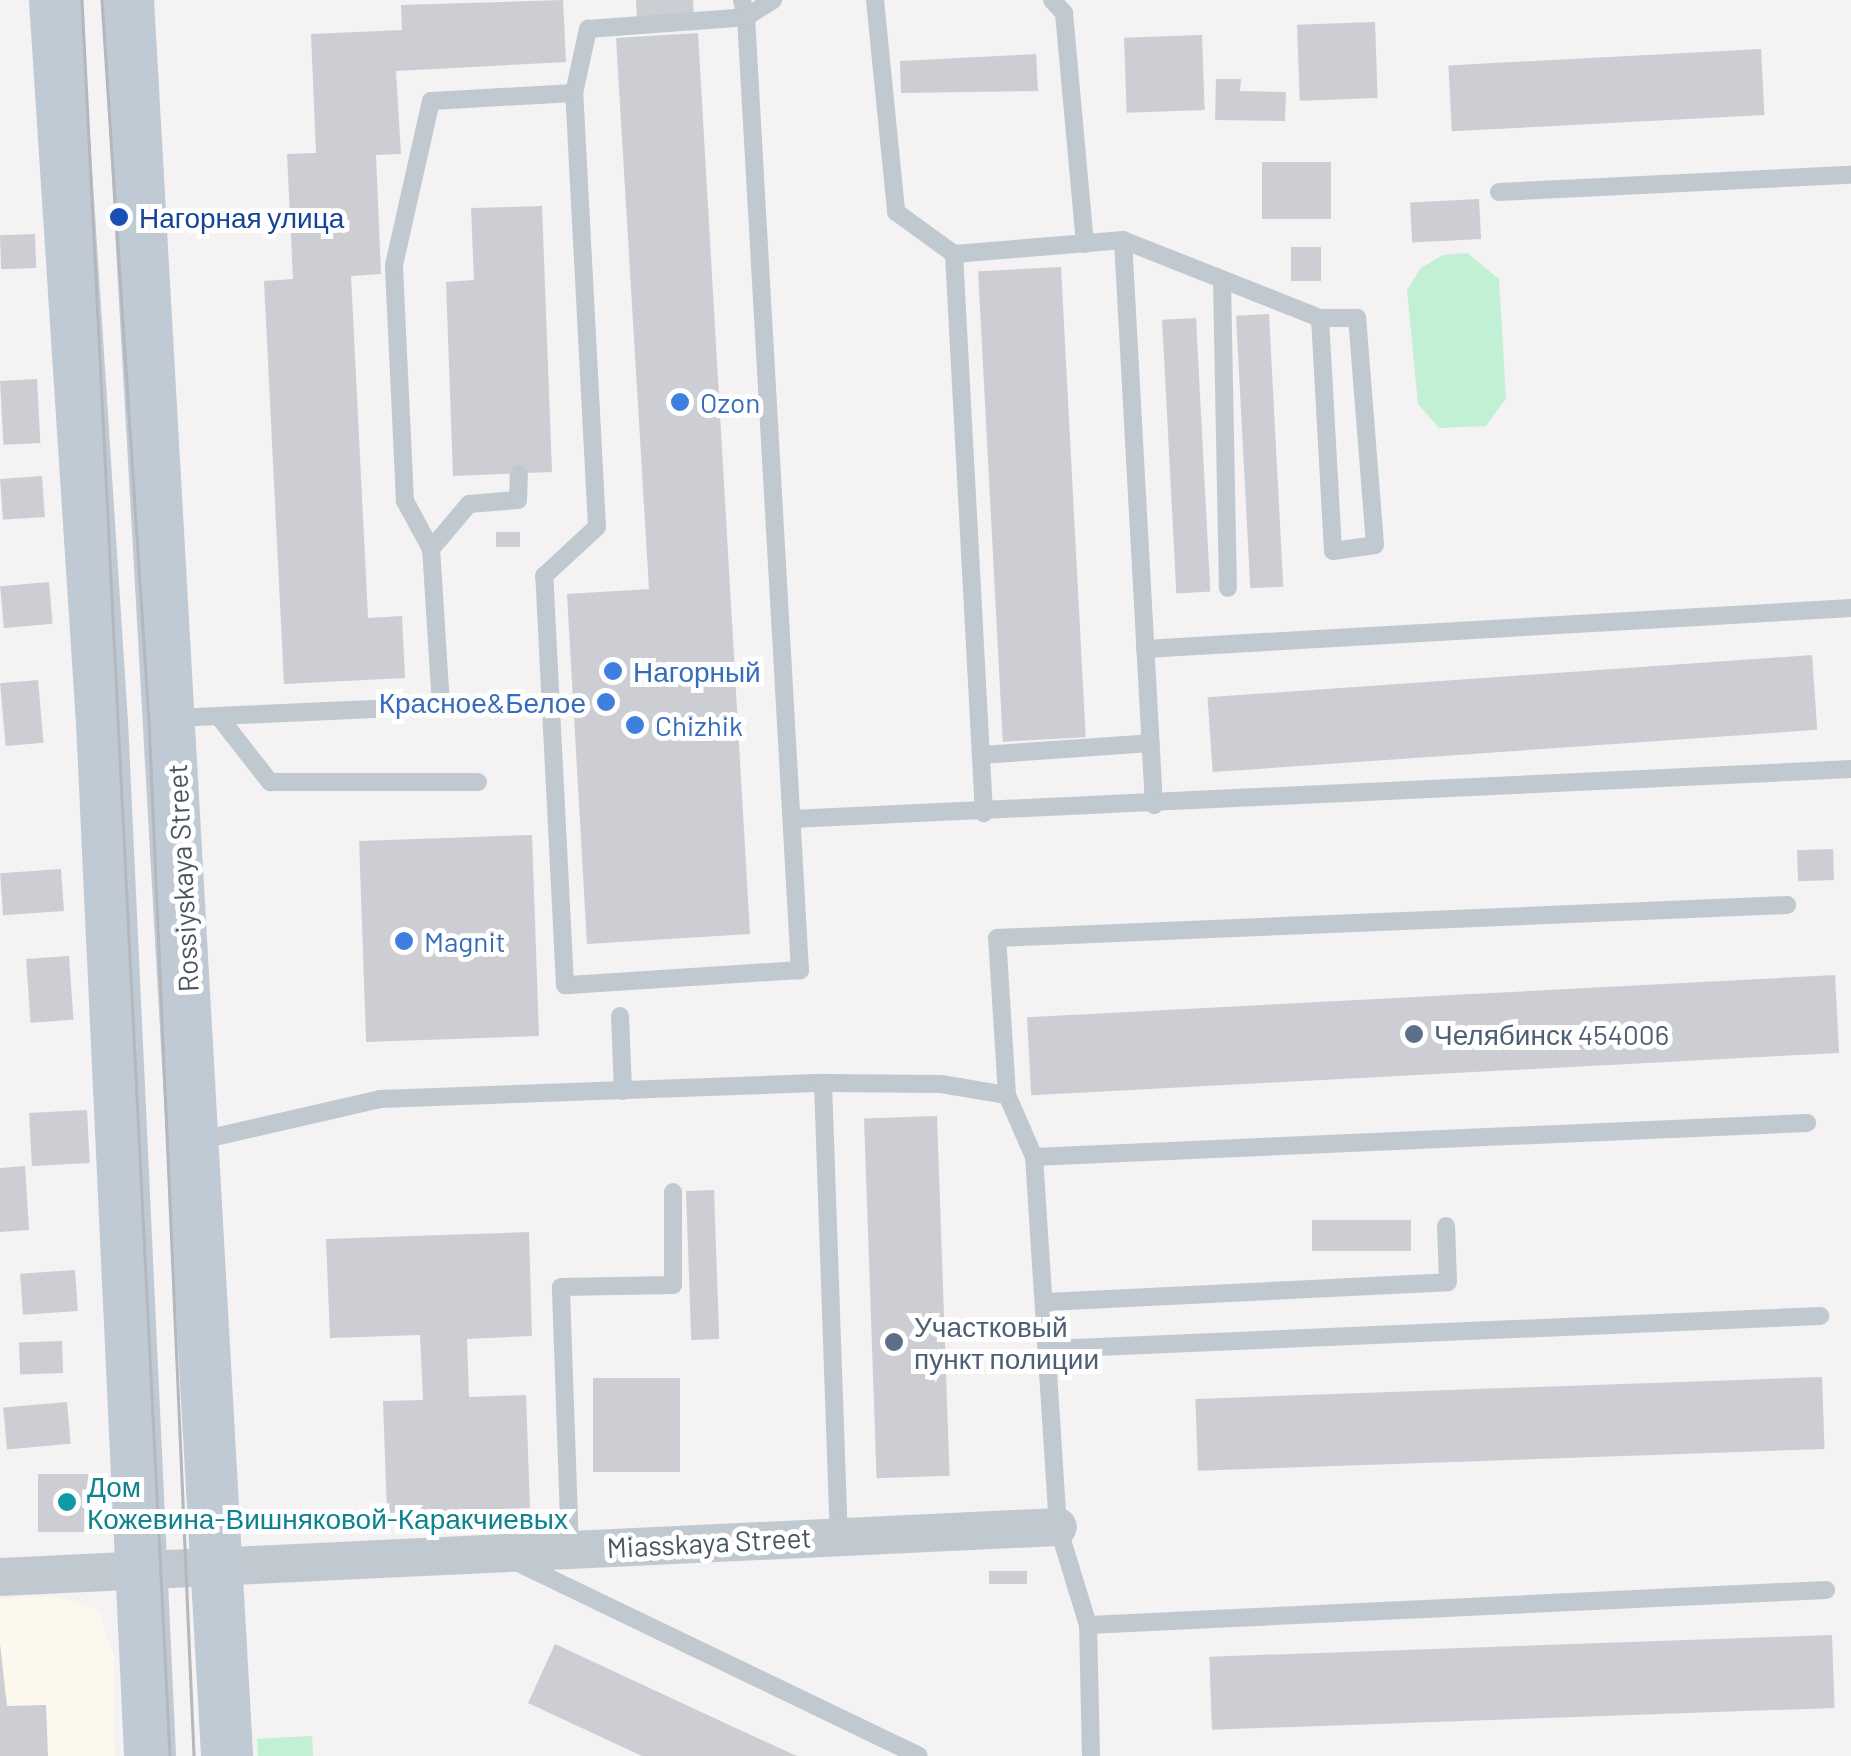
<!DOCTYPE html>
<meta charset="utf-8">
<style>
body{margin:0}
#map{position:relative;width:1851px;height:1756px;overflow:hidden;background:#f4f2f2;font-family:Barlow,sans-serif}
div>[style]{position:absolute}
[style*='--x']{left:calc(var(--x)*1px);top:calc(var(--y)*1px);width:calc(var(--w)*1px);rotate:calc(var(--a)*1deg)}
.commercial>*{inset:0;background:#fdf8ed}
.green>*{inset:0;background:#c2f0d4}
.building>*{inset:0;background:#ccced4;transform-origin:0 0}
.service>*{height:18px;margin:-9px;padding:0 9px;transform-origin:9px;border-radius:9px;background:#c0c9d0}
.minor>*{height:38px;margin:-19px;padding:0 19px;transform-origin:19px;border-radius:19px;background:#c0c9d0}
.secondary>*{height:52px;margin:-26px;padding:0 26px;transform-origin:26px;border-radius:26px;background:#c0cad5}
.tram>*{height:2.5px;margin:-1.25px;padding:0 1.25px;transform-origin:1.25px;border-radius:1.25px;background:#b4b7bc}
.dots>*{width:28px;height:28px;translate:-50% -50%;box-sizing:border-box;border:5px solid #fff;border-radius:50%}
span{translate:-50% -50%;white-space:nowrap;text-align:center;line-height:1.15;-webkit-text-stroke:10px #fff;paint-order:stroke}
.transit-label{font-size:28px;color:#164399}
.left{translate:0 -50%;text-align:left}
.shop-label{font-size:28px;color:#366cbe}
.right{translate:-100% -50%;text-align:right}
.street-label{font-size:28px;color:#49555f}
.service-label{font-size:28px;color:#4e5e75}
.culture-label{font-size:28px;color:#0d838f}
</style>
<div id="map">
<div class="commercial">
<div style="clip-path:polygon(54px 1596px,98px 1610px,114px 1657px,115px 1756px,0 1756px,0 1599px)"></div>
</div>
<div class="green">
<div style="clip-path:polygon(1467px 253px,1499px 279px,1506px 398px,1486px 426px,1439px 428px,1418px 404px,1407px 290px,1421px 268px,1443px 255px)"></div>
<div style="clip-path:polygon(312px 1736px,313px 1756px,258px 1756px,257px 1739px)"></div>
</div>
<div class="building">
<div style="clip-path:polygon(563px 0,566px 62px,396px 71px,401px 154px,376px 155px,381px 274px,351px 276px,368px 618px,402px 616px,405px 678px,284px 684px,264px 281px,293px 279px,287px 154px,316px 153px,311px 34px,402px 30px,401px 5px)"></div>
<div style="clip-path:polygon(636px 0,693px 0,694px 16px,637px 19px)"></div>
<div style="left:1375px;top:22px;width:76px;height:78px;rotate:88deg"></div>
<div style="clip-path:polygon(698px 33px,750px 934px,587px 944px,567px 594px,649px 589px,616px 38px)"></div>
<div style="left:1202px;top:35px;width:75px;height:78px;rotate:88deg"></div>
<div style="left:1761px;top:49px;width:66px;height:313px;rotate:87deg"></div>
<div style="clip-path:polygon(1036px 54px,1038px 91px,901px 93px,900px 61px)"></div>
<div style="clip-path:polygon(1216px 79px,1241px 79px,1240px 91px,1286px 92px,1285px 121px,1215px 120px)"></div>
<div style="left:1331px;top:162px;width:57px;height:69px;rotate:90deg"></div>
<div style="left:1479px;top:199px;width:40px;height:69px;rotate:87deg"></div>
<div style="clip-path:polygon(542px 206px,552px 472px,453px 476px,446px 282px,474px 280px,471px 208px)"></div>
<div style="left:35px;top:234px;width:34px;height:35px;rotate:88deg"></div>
<div style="left:1321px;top:247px;width:34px;height:30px;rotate:90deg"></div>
<div style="left:1061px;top:267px;width:471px;height:83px;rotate:87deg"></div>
<div style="left:1269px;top:314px;width:273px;height:33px;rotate:87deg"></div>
<div style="left:1196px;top:318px;width:274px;height:34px;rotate:87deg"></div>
<div style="left:37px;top:379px;width:64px;height:37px;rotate:87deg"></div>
<div style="left:42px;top:476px;width:41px;height:42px;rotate:86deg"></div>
<div style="left:496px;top:532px;width:24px;height:15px"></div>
<div style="left:49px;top:582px;width:42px;height:49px;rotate:85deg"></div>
<div style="left:1812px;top:655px;width:75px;height:606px;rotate:86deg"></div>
<div style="left:38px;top:680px;width:63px;height:38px;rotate:85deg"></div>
<div style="left:532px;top:835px;width:201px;height:173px;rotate:88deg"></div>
<div style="left:1833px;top:849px;width:31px;height:36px;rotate:88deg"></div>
<div style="left:61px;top:869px;width:42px;height:61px;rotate:86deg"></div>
<div style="left:69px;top:956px;width:64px;height:43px;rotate:86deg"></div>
<div style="left:1835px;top:975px;width:78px;height:809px;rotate:87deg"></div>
<div style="left:87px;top:1110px;width:53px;height:58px;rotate:87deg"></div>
<div style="left:937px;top:1116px;width:360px;height:73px;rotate:88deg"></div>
<div style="clip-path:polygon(25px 1166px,29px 1230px,0 1232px,0 1168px)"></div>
<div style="left:714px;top:1190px;width:149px;height:28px;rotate:88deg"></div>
<div style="left:1411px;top:1220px;width:31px;height:99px;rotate:90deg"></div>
<div style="clip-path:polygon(529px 1232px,532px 1336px,467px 1339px,469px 1397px,526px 1395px,530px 1508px,387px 1513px,383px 1401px,423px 1400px,420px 1335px,330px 1338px,326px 1239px)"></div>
<div style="left:75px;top:1270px;width:41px;height:55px;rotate:86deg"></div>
<div style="left:62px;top:1341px;width:32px;height:43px;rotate:88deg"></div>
<div style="left:1822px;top:1377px;width:72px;height:627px;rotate:88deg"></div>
<div style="left:593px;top:1378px;width:87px;height:94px"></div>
<div style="left:67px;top:1402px;width:42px;height:64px;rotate:85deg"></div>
<div style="left:38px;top:1474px;width:55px;height:58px"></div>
<div style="left:989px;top:1571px;width:38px;height:13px"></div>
<div style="left:1832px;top:1635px;width:73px;height:623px;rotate:88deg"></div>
<div style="clip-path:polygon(0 1644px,7px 1706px,46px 1705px,48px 1756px,0 1756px)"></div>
<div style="clip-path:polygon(555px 1644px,727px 1724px,797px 1756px,642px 1756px,528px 1703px)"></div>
</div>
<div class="service">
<div style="--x:742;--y:0;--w:17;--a:77"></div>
<div style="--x:746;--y:17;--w:955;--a:86.76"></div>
<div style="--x:800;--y:970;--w:235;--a:176.3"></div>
<div style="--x:565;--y:985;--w:410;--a:-92.9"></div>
<div style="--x:544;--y:576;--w:72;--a:-42.8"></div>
<div style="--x:597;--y:527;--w:435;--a:-93"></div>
<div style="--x:574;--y:93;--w:66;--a:-77.7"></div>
<div style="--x:588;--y:29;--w:158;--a:-4.3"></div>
<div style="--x:746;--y:17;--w:32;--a:-32"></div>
<div style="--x:875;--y:0;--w:213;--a:84.3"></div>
<div style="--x:896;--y:212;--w:72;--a:35.9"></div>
<div style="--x:954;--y:254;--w:560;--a:86.93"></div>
<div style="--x:1052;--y:0;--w:18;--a:47"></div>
<div style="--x:1064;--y:13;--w:232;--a:84.8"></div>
<div style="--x:1499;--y:192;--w:352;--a:-2.8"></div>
<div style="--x:1123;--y:240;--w:212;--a:21.6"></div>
<div style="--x:1320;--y:318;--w:233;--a:86.8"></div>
<div style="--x:1333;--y:551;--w:42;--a:-8.1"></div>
<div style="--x:1375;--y:545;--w:228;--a:-94.5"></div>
<div style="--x:1357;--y:318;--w:37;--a:180"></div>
<div style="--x:954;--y:254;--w:170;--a:-4.7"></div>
<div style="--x:1123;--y:240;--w:566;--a:86.86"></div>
<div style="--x:1222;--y:280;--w:308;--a:88.9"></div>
<div style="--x:431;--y:549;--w:59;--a:-49.8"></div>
<div style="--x:469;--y:504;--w:49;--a:-4.7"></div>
<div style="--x:518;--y:500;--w:26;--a:-88"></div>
<div style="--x:1145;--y:649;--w:707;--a:-3.32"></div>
<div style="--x:219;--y:717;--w:83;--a:51.9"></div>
<div style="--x:270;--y:782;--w:208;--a:0"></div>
<div style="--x:174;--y:718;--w:267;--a:-2.6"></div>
<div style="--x:441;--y:706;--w:157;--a:-93.6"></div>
<div style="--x:431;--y:549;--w:55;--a:-118.4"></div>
<div style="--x:405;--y:501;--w:236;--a:-92.7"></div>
<div style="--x:394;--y:265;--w:168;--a:-77.3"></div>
<div style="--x:431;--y:101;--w:143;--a:-3.2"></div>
<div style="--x:981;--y:755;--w:170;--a:-4"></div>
<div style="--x:792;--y:819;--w:1060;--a:-2.7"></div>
<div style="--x:620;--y:1016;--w:75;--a:87.7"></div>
<div style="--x:823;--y:1083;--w:453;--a:88"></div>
<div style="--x:197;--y:1141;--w:188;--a:-12.9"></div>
<div style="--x:380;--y:1099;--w:443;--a:-2.1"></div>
<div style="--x:823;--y:1083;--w:118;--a:0.5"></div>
<div style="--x:941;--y:1084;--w:67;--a:9.5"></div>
<div style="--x:1034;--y:1157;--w:774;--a:-2.52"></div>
<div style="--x:1046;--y:1302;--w:402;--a:-2.8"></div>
<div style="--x:1448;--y:1282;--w:56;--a:-92"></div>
<div style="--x:1051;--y:1349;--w:770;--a:-2.46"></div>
<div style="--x:570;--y:1548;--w:261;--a:-92"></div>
<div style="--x:561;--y:1287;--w:112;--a:-1"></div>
<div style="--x:673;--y:1285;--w:93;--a:-90"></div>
<div style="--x:514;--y:1561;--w:449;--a:25.7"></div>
<div style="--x:1088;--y:1625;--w:739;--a:-2.72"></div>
<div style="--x:1091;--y:1756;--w:131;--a:-91.3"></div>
<div style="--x:1088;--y:1625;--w:102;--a:-107"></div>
<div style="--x:1058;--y:1527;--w:371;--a:-93.7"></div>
<div style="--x:1034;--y:1157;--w:68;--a:-113.5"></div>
<div style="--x:1007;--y:1095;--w:157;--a:-93.6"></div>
<div style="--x:997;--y:938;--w:791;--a:-2.39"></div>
</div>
<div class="minor">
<div style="--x:0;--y:1577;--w:1059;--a:-2.71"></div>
</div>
<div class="secondary">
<div style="--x:55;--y:0;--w:724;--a:86.28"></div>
<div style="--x:102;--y:722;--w:1035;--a:87.34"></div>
<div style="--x:128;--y:0;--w:1759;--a:86.77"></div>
</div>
<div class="tram">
<div style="--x:82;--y:0;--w:1758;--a:87.13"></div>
<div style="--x:102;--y:0;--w:722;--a:86.27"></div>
<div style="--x:149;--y:720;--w:1037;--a:87.51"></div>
</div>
<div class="dots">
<div style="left:119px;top:217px;background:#1a4fb4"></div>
<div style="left:680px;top:402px;background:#3f7fe0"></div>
<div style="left:613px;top:671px;background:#3f7fe0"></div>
<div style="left:606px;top:702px;background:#3f7fe0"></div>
<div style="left:635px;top:725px;background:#3f7fe0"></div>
<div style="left:404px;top:941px;background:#3f7fe0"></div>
<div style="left:1414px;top:1034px;background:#5c6f8a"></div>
<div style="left:894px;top:1342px;background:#5c6f8a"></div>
<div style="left:67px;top:1502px;background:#0f9aa8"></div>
</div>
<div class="transit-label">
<span class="left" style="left:139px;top:217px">Нагорная улица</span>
</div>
<div class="shop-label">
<span class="left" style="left:700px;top:402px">Ozon</span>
<span class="left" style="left:633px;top:671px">Нагорный</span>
<span class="right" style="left:586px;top:702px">Красное&amp;Белое</span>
<span class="left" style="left:655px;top:725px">Chizhik</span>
<span class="left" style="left:424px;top:941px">Magnit</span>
</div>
<div class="street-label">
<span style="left:182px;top:878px;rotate:-93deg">Rossiyskaya Street</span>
<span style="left:709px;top:1542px;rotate:-3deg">Miasskaya Street</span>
</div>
<div class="service-label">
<span class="left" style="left:1434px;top:1034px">Челябинск 454006</span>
<span class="left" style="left:914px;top:1342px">Участковый<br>пункт полиции</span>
</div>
<div class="culture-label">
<span class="left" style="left:87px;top:1502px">Дом<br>Кожевина-Вишняковой-Каракчиевых</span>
</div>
</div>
